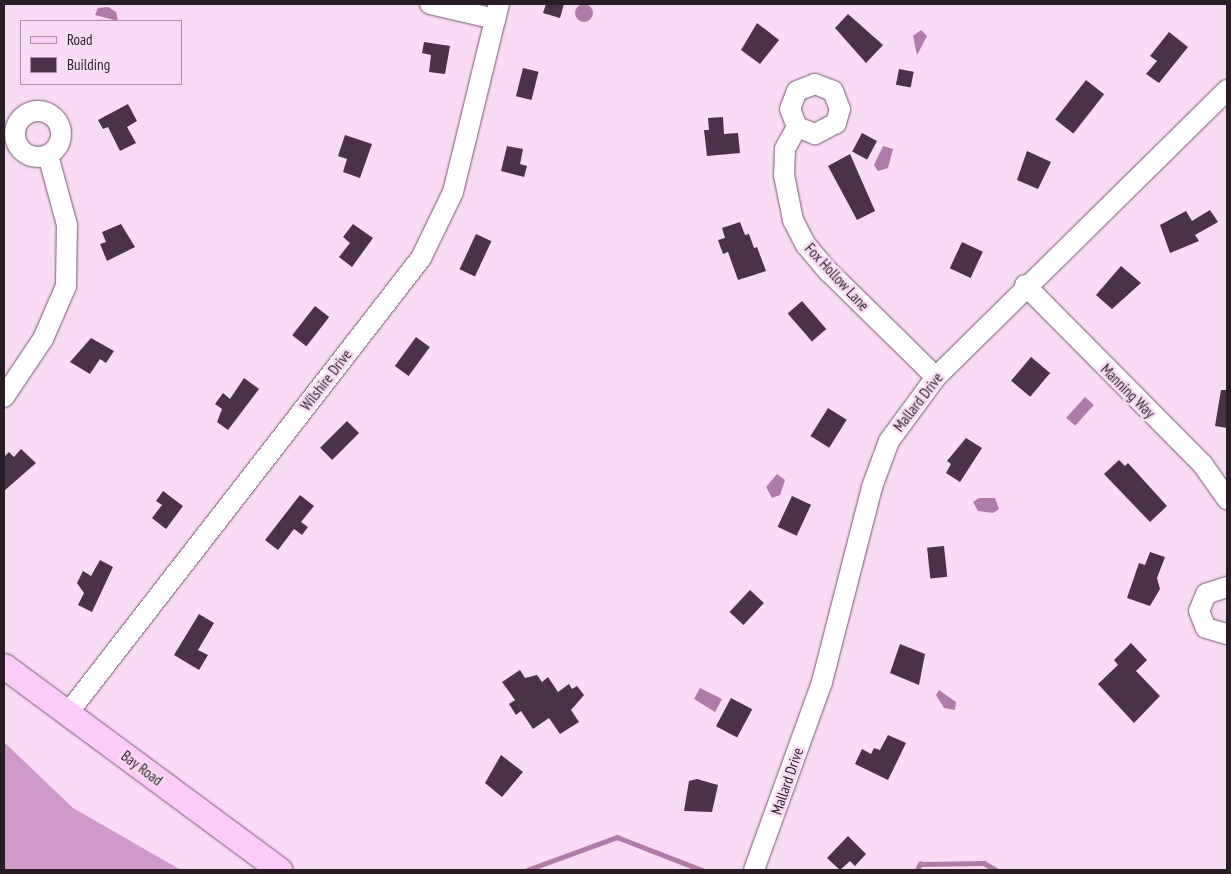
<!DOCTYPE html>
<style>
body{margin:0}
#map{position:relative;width:1231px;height:874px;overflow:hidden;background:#fadbf5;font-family:"PT Sans Narrow",sans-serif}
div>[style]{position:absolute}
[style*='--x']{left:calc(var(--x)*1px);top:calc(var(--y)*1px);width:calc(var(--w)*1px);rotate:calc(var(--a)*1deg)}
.forest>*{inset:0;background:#cf9ac8}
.water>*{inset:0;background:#af7ca8;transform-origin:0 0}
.round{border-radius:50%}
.stream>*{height:4.5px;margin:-2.25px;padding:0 2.25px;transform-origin:2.25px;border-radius:2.25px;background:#af7ca8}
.building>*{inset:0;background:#4a3247;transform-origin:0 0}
.roads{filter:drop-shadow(0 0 1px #73586f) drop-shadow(0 0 1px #73586f)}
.minor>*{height:20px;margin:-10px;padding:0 10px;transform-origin:10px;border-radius:10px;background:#fff}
.minor>.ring{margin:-10px;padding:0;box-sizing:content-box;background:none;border:20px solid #fff;border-radius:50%}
.major>*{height:25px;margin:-12.5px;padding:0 12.5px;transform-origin:12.5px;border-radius:12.5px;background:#fbccf5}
span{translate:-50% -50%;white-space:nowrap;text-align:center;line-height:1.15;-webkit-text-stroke:5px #fadbf5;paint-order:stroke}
.street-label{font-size:15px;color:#281d26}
.frame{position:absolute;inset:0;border:5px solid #281d26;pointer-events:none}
.legend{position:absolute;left:20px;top:20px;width:162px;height:65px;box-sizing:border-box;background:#fadbf5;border:1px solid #a68fa2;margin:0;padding:6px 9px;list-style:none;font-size:15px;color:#281d26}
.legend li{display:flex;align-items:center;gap:10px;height:25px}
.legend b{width:25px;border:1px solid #a68fa2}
</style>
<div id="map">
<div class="forest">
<div style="clip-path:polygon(4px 742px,73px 808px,181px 870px,4px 870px)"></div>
</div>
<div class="water">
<div class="round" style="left:575px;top:4px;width:18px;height:18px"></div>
<div style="clip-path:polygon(108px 7px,116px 12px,118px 21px,95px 15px,98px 8px)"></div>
<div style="clip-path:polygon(921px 30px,927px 36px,917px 55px,913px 36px)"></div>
<div style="clip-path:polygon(883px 146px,893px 149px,888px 168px,878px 171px,874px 165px)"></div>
<div style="left:1085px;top:397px;width:12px;height:28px;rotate:42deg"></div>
<div style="clip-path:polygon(777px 474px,785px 480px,780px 495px,772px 498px,766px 487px)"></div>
<div style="clip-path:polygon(979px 498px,995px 498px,999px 509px,993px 513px,978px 511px,973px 502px)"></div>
<div style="clip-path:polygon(700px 688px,722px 699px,715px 712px,694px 699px)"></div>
<div style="clip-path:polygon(939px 690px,956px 702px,955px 710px,944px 708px,936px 695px)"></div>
</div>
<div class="stream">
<div style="--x:527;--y:870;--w:96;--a:-20.1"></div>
<div style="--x:617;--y:837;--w:91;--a:21.2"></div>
<div style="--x:917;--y:870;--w:7;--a:-63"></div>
<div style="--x:920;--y:864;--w:64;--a:-0.9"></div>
<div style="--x:984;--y:863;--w:14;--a:30"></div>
</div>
<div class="building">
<div style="clip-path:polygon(546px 4px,564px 4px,560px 18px,543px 13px)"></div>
<div style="clip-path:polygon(848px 14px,883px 45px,866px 63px,835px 28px)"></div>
<div style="clip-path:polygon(757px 23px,779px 40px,760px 64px,741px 50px)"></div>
<div style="clip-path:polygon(1169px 32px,1188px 47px,1159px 83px,1146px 74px,1157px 61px,1150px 56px)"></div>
<div style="clip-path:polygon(424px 42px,450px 46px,445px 74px,429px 72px,431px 55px,422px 53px)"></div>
<div style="left:523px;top:68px;width:16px;height:29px;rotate:14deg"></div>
<div style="left:899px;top:69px;width:15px;height:16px;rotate:11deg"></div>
<div style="left:1086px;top:80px;width:23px;height:50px;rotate:38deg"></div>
<div style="clip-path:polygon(128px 104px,137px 121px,127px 127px,136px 143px,120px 151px,108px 127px,103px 129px,98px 120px)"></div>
<div style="clip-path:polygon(723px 117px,724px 134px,738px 133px,740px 153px,707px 156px,704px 130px,709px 130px,708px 118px)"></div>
<div style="left:862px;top:133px;width:17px;height:21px;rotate:28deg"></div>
<div style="clip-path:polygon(345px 135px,372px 144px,360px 178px,343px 172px,347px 159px,338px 156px)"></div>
<div style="clip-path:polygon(507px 146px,523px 149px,520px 164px,527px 166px,524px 177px,501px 171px)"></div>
<div style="clip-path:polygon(1027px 151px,1051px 162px,1038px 189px,1017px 180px)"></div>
<div style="clip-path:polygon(850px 154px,875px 211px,857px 220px,828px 166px)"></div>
<div style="clip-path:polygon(1210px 210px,1218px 222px,1195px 235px,1199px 241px,1170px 253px,1160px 225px,1186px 211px,1192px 221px)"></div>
<div style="clip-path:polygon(740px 222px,745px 235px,749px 234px,754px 248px,757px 247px,766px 271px,738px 280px,728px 252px,723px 254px,718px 240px,725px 238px,722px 228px)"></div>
<div style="clip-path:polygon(121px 224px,135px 247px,107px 261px,100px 244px,106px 242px,102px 232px)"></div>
<div style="clip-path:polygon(353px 224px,373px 238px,352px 267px,339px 257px,350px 243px,343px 237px)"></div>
<div style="left:476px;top:234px;width:17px;height:39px;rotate:25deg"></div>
<div style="left:962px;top:242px;width:23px;height:29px;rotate:25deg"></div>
<div style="clip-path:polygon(1121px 266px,1141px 283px,1112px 309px,1096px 295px)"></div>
<div style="left:802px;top:301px;width:37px;height:19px;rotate:49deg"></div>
<div style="left:315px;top:306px;width:18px;height:37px;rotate:38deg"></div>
<div style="left:416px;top:337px;width:17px;height:36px;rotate:36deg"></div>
<div style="clip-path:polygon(91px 338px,114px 351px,106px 363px,100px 359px,90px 374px,70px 362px)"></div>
<div style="left:1031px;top:357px;width:25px;height:31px;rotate:40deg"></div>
<div style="clip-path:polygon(244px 378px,259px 389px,228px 430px,217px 422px,222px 409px,215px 404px,223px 393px,230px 399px)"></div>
<div style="clip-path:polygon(1221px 390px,1227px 390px,1227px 428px,1215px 426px)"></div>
<div style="left:828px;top:408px;width:22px;height:33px;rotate:32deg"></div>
<div style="left:347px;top:421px;width:17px;height:38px;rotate:45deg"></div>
<div style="clip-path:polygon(966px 438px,982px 448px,960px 482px,946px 473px,951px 464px,947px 461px)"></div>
<div style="clip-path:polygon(21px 449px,36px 463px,4px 491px,4px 457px,9px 452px,14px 457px)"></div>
<div style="clip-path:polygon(1119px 460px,1125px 466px,1128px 463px,1167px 506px,1150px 522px,1104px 474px)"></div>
<div style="clip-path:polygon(163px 491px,183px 506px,166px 529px,152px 518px,162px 505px,156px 501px)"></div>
<div style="clip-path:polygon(300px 495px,314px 506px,301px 522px,308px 527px,302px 535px,294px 529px,278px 550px,265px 540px)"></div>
<div style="left:792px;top:496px;width:21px;height:34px;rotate:25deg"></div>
<div style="left:944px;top:546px;width:31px;height:17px;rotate:84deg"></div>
<div style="clip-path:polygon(1150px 552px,1165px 557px,1157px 578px,1160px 589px,1150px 606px,1127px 598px,1139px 563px,1145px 565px)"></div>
<div style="clip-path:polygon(100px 560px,113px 567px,92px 612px,78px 605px,84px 593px,77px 583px,83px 571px,91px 576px)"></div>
<div style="left:750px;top:590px;width:19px;height:30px;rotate:43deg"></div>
<div style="clip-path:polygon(199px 614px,214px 623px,198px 650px,208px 655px,199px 670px,174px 655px)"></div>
<div style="clip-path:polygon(1131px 643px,1147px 660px,1136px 671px,1160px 696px,1134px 723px,1098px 684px,1118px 665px,1114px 660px)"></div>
<div style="clip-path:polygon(900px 644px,925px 654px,919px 685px,890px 673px)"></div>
<div style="clip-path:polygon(520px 670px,525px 678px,537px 675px,542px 682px,548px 677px,558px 692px,569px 684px,572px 689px,577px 686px,584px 695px,571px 710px,579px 722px,560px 734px,549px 718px,533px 729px,521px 711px,516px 715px,509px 704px,515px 700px,502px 682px)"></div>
<div style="left:731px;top:698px;width:24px;height:32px;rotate:28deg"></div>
<div style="clip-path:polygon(888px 735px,906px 743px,888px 780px,855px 764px,862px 749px,871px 754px,874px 748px,880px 750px)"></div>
<div style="clip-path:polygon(501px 755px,523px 772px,502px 797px,485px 783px)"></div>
<div style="clip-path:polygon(697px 779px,718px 785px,712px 812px,684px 811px,689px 781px)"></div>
<div style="clip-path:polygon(848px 836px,866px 854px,855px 866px,850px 861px,840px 870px,827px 858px)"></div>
</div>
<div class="roads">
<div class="minor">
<div style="--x:430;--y:4;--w:67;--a:13"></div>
<div class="ring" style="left:15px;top:111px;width:26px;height:26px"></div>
<div style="--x:797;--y:127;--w:19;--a:-111"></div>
<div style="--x:790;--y:109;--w:19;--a:-69"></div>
<div style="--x:797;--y:91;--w:19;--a:-21"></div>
<div style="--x:815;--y:84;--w:19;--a:21"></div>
<div style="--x:833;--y:91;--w:19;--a:69"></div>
<div style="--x:840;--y:109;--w:15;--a:106"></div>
<div style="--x:836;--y:123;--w:24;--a:152"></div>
<div style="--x:815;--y:134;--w:19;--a:-159"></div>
<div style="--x:797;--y:127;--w:25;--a:119"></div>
<div style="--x:785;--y:149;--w:26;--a:92"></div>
<div style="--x:784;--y:175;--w:46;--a:78.7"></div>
<div style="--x:793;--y:220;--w:28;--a:63"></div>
<div style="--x:806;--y:245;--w:35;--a:50"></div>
<div style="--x:829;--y:272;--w:150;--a:44.5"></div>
<div style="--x:1025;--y:285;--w:253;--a:45.3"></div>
<div style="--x:1203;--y:465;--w:42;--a:54.8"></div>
<div style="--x:4;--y:397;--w:70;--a:-56.1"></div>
<div style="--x:43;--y:339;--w:58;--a:-66.5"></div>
<div style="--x:66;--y:286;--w:61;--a:-89.1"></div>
<div style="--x:67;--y:225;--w:73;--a:-105.2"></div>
<div style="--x:1227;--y:587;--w:22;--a:162"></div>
<div style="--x:1206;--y:594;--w:18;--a:112"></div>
<div style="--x:1199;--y:611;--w:18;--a:68"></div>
<div style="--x:1206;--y:628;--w:22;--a:16"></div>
<div style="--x:68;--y:713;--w:576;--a:-52.19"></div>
<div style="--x:421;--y:258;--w:73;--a:-64.1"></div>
<div style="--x:453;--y:192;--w:194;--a:-76.3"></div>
<div style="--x:754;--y:870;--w:200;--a:-70.1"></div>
<div style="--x:822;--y:682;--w:201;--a:-75.6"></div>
<div style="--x:872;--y:487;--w:49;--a:-69.7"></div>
<div style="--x:889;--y:441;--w:79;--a:-53.7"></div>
<div style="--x:936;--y:377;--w:409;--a:-44.6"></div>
</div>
<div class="major">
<div style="--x:4;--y:666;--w:343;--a:36.5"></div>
</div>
</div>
<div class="street-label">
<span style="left:837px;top:277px;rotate:47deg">Fox Hollow Lane</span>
<span style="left:326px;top:380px;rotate:-52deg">Wilshire Drive</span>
<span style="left:1128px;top:391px;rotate:45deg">Manning Way</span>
<span style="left:918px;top:402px;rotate:-52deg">Mallard Drive</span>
<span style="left:142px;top:768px;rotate:37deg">Bay Road</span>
<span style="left:787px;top:781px;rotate:-71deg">Mallard Drive</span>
</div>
<div class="frame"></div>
<ul class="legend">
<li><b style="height:6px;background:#fbccf5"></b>Road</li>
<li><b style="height:14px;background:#4a3247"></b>Building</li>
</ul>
</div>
